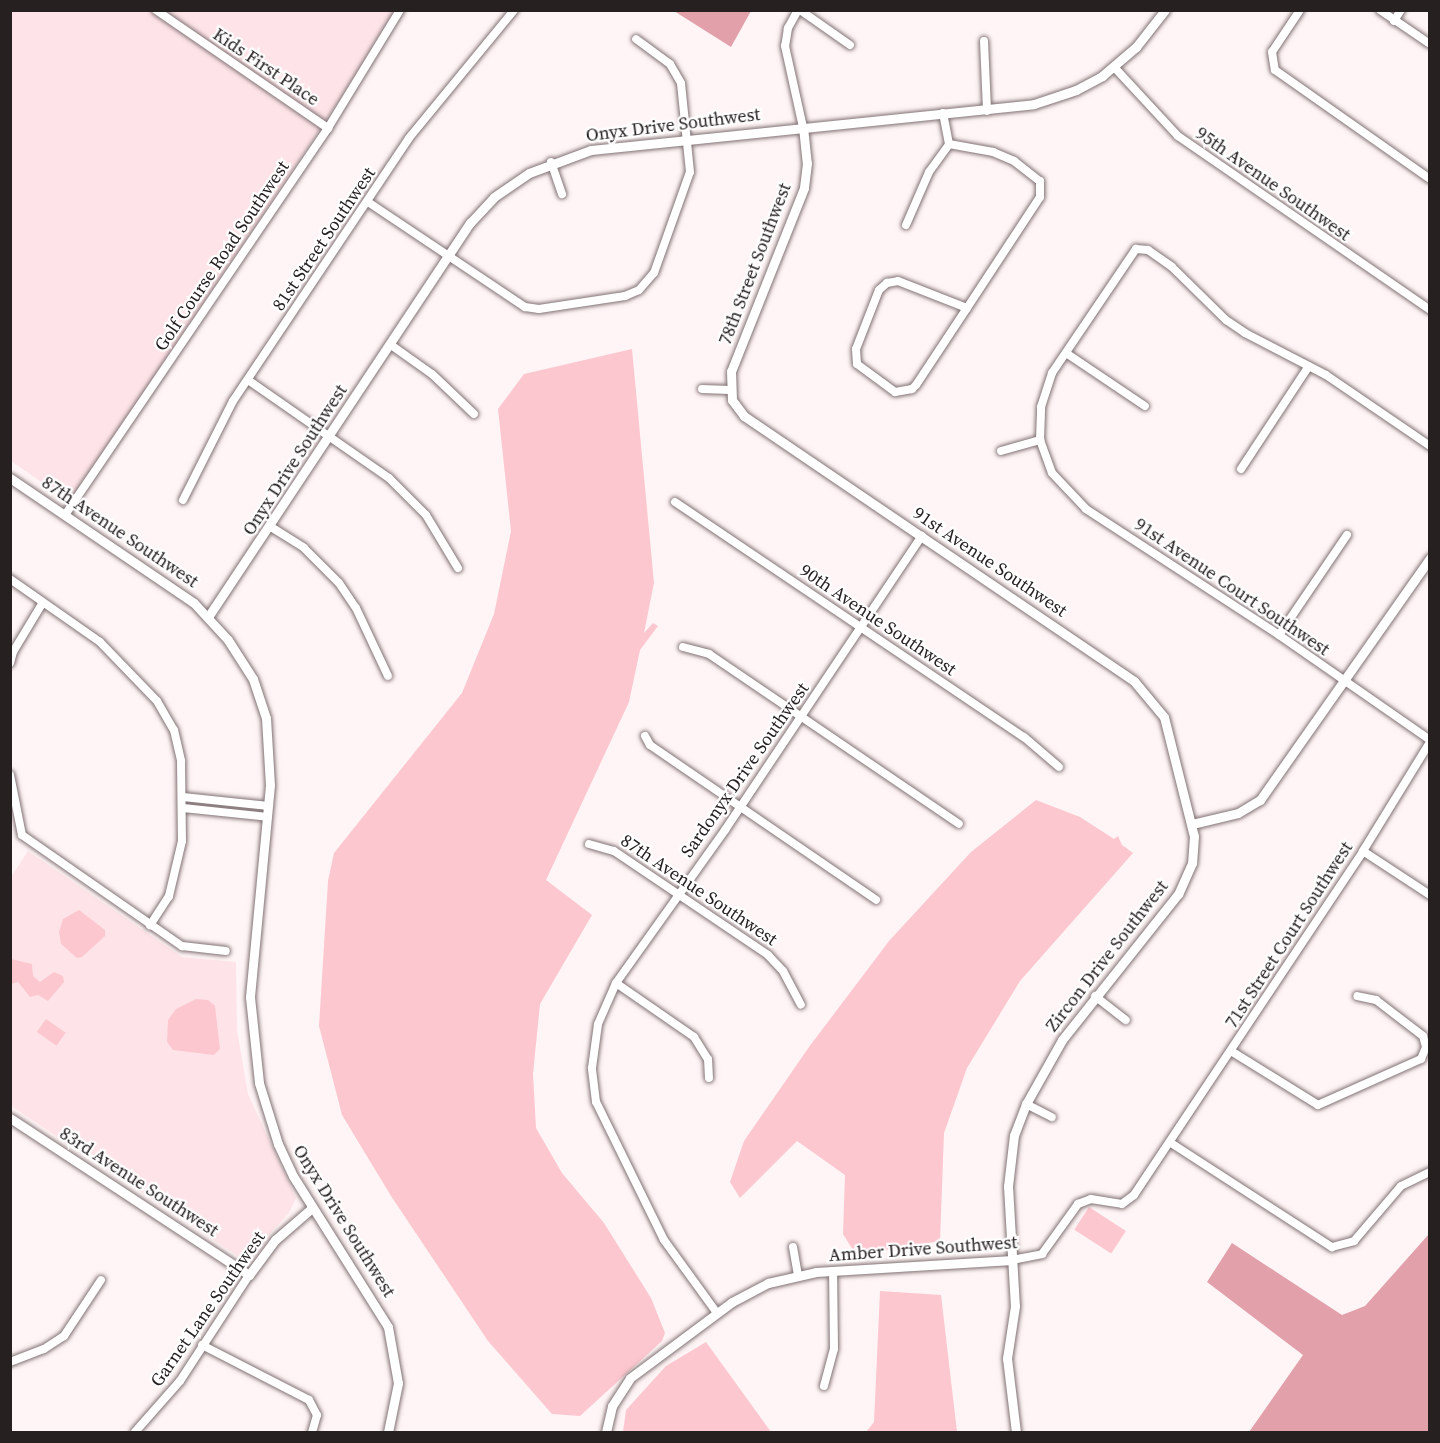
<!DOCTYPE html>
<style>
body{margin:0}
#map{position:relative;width:1440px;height:1443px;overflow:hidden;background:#fff5f6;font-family:"Source Serif 4",serif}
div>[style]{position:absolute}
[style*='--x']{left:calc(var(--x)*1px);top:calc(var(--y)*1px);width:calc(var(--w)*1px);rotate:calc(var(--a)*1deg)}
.built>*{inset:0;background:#fee4e8}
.green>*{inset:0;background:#fdc7cf;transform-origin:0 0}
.forest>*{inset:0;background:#e2a0ab}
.roads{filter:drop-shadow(0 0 2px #817274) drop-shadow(0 0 2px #817274)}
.minor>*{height:8px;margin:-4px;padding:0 4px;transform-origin:4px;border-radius:4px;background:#fff}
.tertiary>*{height:9px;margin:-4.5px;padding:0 4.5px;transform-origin:4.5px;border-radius:4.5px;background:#fff}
span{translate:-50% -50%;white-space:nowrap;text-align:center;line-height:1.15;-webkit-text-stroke:4.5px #fff;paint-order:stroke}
.street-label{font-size:18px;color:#262021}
.frame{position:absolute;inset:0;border:12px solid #262021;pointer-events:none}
</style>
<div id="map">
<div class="built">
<div style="clip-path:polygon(10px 11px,399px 11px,70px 502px,11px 461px)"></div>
<div style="clip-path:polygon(28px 851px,182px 957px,236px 962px,237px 1030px,248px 1094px,296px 1198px,289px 1213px,251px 1254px,241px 1258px,11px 1106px,11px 877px)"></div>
</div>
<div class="green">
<div style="clip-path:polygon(632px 349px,654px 583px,644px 633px,653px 623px,658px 626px,640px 650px,629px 702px,546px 880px,592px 915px,540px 1004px,533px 1074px,536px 1128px,562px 1173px,604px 1223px,651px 1298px,665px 1333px,662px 1341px,580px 1416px,552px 1414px,488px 1341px,391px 1196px,342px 1115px,319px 1026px,328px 881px,334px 853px,462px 693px,494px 614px,511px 531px,498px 409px,524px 374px)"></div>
<div style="clip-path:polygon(1036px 800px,1080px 817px,1114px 839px,1118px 836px,1122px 845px,1133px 853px,1020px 981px,967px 1068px,944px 1133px,940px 1241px,856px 1255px,843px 1234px,845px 1175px,797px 1141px,740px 1198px,730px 1182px,744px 1141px,809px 1047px,889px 941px,971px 852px)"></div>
<div style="clip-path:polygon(79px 910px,105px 930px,105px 936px,82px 957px,77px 958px,61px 944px,59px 932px,63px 919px)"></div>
<div style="clip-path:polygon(11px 959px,32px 964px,33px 976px,40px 982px,54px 972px,63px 976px,64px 982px,48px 1001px,38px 995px,30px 997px,18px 982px,11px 984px)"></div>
<div style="clip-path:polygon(196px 999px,208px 1000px,215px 1006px,220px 1049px,214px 1055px,173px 1050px,167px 1042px,168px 1020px,176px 1009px)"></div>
<div style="left:46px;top:1019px;width:24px;height:16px;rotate:35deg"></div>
<div style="left:1089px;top:1207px;width:44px;height:27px;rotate:33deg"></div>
<div style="clip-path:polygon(880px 1291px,941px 1295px,957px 1432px,866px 1432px,874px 1422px)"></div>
<div style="clip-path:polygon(706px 1342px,771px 1432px,623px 1432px,626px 1410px,666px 1366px)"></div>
</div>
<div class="forest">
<div style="clip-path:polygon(674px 11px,751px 11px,731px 47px)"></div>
<div style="clip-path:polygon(1429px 1234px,1429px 1432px,1249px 1432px,1303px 1355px,1207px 1282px,1232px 1243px,1342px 1315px,1365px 1306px)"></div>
</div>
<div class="roads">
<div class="minor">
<div style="--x:156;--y:10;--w:209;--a:34.5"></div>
<div style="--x:798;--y:10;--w:21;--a:119"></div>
<div style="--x:788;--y:28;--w:18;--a:99"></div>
<div style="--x:785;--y:46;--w:83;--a:77.5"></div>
<div style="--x:800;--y:10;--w:61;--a:35"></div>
<div style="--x:1300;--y:10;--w:50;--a:123.7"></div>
<div style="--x:1272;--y:52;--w:18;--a:81"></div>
<div style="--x:1275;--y:70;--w:189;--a:35.1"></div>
<div style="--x:1380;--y:10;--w:60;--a:34.2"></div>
<div style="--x:1394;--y:21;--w:13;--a:-58"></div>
<div style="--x:984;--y:41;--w:70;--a:87.5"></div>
<div style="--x:1114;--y:67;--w:94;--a:47.2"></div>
<div style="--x:1178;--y:136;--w:306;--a:34.6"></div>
<div style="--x:943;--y:113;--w:32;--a:79"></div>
<div style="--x:949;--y:144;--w:45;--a:10.3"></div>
<div style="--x:993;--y:152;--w:23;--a:23"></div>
<div style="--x:1014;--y:161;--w:33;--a:38"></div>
<div style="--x:1040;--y:181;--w:16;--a:90"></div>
<div style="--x:1040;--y:197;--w:133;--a:123.3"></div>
<div style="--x:967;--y:308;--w:92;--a:123.5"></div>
<div style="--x:916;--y:385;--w:6;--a:135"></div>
<div style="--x:912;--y:389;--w:17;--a:170"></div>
<div style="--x:895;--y:392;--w:47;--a:-143.6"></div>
<div style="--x:857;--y:364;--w:15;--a:-94"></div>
<div style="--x:856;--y:349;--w:63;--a:-68.7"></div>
<div style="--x:879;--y:290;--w:11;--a:-41"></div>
<div style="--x:887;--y:283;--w:11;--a:-10"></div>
<div style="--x:898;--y:281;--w:74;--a:21.4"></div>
<div style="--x:551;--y:162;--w:34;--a:71"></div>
<div style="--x:368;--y:202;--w:189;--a:33.8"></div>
<div style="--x:525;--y:307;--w:14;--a:8"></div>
<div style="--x:539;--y:309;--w:87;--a:-8.6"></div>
<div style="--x:625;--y:296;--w:15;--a:-23"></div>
<div style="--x:639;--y:290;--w:23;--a:-49"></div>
<div style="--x:654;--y:273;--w:107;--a:-70.4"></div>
<div style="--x:690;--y:172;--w:89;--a:-95.8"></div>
<div style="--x:681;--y:83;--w:22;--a:-120"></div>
<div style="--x:670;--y:64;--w:42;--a:-143.7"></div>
<div style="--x:906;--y:225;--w:58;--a:-66.5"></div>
<div style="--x:929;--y:172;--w:34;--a:-54"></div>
<div style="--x:391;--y:345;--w:50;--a:35.3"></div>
<div style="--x:432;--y:374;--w:58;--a:43.6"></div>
<div style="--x:1066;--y:353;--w:95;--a:33.9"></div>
<div style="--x:248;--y:380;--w:172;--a:34.8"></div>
<div style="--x:389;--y:478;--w:52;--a:45"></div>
<div style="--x:426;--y:515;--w:62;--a:58.9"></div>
<div style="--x:702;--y:389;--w:28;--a:2"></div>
<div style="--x:1040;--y:440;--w:35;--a:70"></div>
<div style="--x:1052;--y:473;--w:50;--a:46.6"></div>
<div style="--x:1086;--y:509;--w:230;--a:33.1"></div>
<div style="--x:1279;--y:635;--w:184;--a:34.8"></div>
<div style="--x:1001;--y:451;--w:41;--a:-15.8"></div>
<div style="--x:1040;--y:440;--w:33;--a:-88"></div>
<div style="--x:1041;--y:407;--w:36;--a:-72"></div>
<div style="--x:1052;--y:373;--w:150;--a:-55.9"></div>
<div style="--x:1136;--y:249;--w:12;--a:5"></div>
<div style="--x:1148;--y:250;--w:29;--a:35"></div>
<div style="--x:1172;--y:267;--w:76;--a:44.5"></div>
<div style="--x:1226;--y:320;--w:23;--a:34"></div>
<div style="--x:1245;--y:333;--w:91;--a:27.4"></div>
<div style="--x:1326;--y:375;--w:126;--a:34.3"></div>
<div style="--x:1241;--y:469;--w:123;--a:-56.6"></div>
<div style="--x:183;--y:500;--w:111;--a:-63.2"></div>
<div style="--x:233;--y:401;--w:316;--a:-56.2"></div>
<div style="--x:409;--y:138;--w:166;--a:-50.6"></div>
<div style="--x:675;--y:502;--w:421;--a:34"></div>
<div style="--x:1024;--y:737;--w:46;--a:40.6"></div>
<div style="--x:65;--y:515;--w:468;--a:-55.8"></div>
<div style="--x:328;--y:128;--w:138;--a:-58.6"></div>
<div style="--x:271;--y:527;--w:39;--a:32"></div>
<div style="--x:304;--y:548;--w:49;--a:45"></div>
<div style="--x:339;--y:583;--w:30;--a:56"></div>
<div style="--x:356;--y:608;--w:75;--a:64.8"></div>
<div style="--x:10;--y:579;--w:110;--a:35"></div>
<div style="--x:100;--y:642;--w:82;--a:46"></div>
<div style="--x:157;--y:701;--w:34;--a:60"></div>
<div style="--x:174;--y:730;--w:32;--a:77"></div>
<div style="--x:181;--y:761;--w:80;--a:89.3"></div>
<div style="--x:182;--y:841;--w:57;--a:103.3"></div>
<div style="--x:169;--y:896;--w:35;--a:123"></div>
<div style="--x:1279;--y:635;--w:121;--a:-55.8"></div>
<div style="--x:683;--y:647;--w:27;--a:15"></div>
<div style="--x:709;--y:654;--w:302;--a:34.2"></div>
<div style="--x:10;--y:663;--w:11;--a:-75"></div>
<div style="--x:13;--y:652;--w:56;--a:-58.9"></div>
<div style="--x:645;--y:736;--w:10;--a:61"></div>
<div style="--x:650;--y:745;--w:274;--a:34.4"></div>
<div style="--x:10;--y:775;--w:61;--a:78.7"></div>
<div style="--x:22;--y:835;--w:195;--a:34.8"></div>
<div style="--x:182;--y:946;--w:44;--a:6.5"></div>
<div style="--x:183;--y:797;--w:86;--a:6"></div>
<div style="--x:183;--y:808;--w:85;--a:6"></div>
<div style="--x:589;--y:844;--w:26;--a:16"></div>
<div style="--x:614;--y:851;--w:186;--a:34"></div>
<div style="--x:768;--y:955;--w:22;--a:47"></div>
<div style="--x:783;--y:971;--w:38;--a:62"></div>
<div style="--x:1363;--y:851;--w:80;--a:33.3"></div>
<div style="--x:616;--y:983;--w:95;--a:34.7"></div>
<div style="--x:694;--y:1037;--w:26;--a:58"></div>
<div style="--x:708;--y:1059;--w:19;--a:87"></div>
<div style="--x:1095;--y:996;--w:39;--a:38"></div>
<div style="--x:1231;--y:1051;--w:102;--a:31.8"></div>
<div style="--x:1318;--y:1105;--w:113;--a:-24.1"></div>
<div style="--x:1421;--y:1059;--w:13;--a:-67"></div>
<div style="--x:1426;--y:1047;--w:11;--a:-105"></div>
<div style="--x:1423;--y:1036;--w:59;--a:-142.5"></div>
<div style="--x:1376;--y:1000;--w:19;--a:-168"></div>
<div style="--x:1026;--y:1104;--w:29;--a:27"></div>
<div style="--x:1171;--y:1143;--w:192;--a:32.9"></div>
<div style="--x:1332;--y:1247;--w:23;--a:-15"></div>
<div style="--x:1354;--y:1241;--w:72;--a:-49.5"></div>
<div style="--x:1401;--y:1186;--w:32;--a:-26"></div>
<div style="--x:793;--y:1247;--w:28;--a:80"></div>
<div style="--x:1012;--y:1260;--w:31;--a:-11"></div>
<div style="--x:1042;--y:1254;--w:62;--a:-54.2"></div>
<div style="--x:1078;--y:1204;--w:14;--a:-21"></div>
<div style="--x:1091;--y:1199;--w:31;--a:9"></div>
<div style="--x:1122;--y:1204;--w:15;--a:-37"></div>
<div style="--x:1134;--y:1195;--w:413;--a:-56.3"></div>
<div style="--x:1363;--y:851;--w:128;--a:-58.4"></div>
<div style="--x:717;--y:1313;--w:90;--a:-126"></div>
<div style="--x:664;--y:1240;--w:154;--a:-116.2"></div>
<div style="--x:596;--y:1102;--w:34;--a:-97"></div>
<div style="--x:592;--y:1068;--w:44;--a:-82.2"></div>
<div style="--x:598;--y:1024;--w:45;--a:-66.3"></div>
<div style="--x:616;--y:983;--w:188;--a:-54.5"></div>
<div style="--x:725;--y:830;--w:354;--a:-56.2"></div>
<div style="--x:202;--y:1345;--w:120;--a:27.2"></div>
<div style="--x:309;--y:1400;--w:17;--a:62"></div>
<div style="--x:317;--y:1415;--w:18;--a:106"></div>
<div style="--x:10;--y:1362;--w:36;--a:-21"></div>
<div style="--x:44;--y:1349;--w:24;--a:-33"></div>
<div style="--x:64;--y:1336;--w:67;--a:-56.5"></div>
<div style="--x:824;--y:1386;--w:38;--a:-75"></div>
<div style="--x:834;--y:1349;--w:78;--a:-90.7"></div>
<div style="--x:135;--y:1432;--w:68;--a:-48.6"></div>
<div style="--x:180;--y:1381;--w:126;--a:-56.9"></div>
</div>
<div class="tertiary">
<div style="--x:803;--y:127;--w:36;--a:84"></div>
<div style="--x:807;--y:163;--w:25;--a:97"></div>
<div style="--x:804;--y:188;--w:197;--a:111.7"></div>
<div style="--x:731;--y:371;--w:29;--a:88"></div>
<div style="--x:732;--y:400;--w:20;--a:53"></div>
<div style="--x:744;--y:416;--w:472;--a:34.2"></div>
<div style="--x:1134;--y:681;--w:47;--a:50.2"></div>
<div style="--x:1164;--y:717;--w:123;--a:75.9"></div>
<div style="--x:1194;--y:836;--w:27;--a:94"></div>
<div style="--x:1192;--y:863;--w:34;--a:114"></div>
<div style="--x:1178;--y:894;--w:186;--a:128.5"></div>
<div style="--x:1062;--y:1040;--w:73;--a:119.4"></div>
<div style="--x:1026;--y:1104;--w:33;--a:111"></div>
<div style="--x:1014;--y:1135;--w:51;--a:96.7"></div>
<div style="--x:1008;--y:1186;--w:120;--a:86.7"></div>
<div style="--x:1015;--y:1306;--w:53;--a:98.7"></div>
<div style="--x:1007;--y:1358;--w:75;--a:83.1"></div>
<div style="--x:10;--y:478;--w:222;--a:34.2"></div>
<div style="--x:194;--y:603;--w:50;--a:47.4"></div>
<div style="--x:228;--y:640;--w:46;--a:57.3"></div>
<div style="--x:253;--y:679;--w:41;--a:71.6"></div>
<div style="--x:266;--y:718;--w:67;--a:86.6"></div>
<div style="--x:270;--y:785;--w:213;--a:95.4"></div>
<div style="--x:250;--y:997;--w:86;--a:84"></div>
<div style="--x:259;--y:1083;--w:64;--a:72.7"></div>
<div style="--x:278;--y:1144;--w:35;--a:65"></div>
<div style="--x:293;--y:1176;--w:178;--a:57.8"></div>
<div style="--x:388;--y:1327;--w:57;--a:79.9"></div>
<div style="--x:398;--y:1383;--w:50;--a:101.5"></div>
<div style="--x:208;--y:617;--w:473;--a:-56.4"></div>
<div style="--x:470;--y:223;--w:35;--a:-47"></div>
<div style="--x:494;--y:197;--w:42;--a:-34.4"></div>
<div style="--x:529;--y:173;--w:66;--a:-20.4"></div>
<div style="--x:591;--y:150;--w:445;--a:-5.9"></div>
<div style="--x:1034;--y:104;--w:44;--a:-18.4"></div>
<div style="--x:1076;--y:90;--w:30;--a:-28"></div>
<div style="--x:1102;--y:76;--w:45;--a:-40.5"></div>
<div style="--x:1136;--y:47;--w:47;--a:-51.9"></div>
<div style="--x:1192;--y:824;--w:47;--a:-13.4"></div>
<div style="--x:1238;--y:813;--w:26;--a:-31"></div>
<div style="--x:1260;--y:800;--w:296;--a:-54.9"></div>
<div style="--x:10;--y:1118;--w:286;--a:33.3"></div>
<div style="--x:249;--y:1275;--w:44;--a:-53.4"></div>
<div style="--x:275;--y:1240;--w:49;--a:-40.9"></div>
<div style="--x:606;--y:1432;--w:27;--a:-77"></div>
<div style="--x:612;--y:1406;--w:33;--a:-57"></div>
<div style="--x:630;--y:1378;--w:127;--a:-36.7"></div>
<div style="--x:732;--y:1302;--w:41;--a:-27.8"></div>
<div style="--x:768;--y:1283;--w:49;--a:-12.9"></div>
<div style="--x:816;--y:1272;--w:196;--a:-3.5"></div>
</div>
</div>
<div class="street-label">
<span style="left:266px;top:67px;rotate:34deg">Kids First Place</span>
<span style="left:673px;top:125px;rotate:-7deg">Onyx Drive Southwest</span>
<span style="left:1273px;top:184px;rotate:35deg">95th Avenue Southwest</span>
<span style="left:324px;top:239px;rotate:-56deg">81st Street Southwest</span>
<span style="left:222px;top:256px;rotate:-56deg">Golf Course Road Southwest</span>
<span style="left:755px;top:264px;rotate:-69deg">78th Street Southwest</span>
<span style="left:295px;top:460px;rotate:-57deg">Onyx Drive Southwest</span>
<span style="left:120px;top:532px;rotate:34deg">87th Avenue Southwest</span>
<span style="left:990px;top:562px;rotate:34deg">91st Avenue Southwest</span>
<span style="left:1232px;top:587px;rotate:34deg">91st Avenue Court Southwest</span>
<span style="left:878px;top:620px;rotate:34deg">90th Avenue Southwest</span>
<span style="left:745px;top:770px;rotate:-55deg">Sardonyx Drive Southwest</span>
<span style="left:699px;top:890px;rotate:34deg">87th Avenue Southwest</span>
<span style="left:1289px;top:935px;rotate:-57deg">71st Street Court Southwest</span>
<span style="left:1107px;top:956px;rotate:-52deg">Zircon Drive Southwest</span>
<span style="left:139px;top:1182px;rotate:33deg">83rd Avenue Southwest</span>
<span style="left:344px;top:1221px;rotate:58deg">Onyx Drive Southwest</span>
<span style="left:923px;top:1249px;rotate:-4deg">Amber Drive Southwest</span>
<span style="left:208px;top:1309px;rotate:-55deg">Garnet Lane Southwest</span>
</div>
<div class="frame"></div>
</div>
